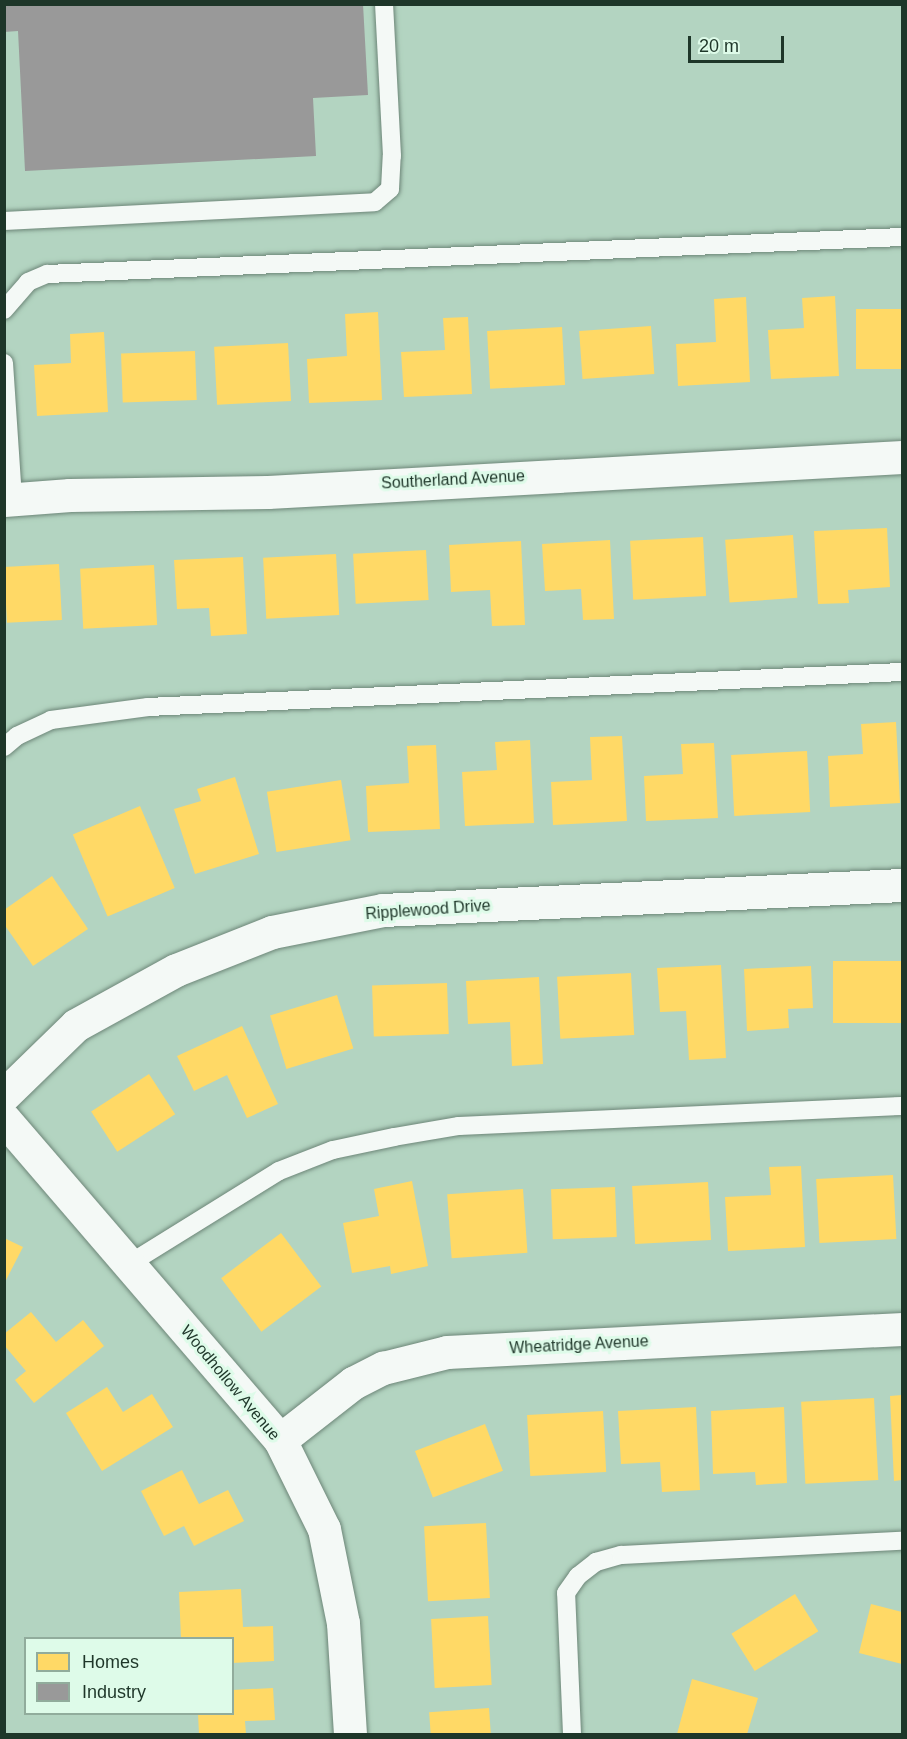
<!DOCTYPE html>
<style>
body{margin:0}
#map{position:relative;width:907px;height:1739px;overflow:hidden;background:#b3d4c1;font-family:Helvetica,sans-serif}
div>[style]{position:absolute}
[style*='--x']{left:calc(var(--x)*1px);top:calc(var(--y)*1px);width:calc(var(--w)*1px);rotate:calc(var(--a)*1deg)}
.homes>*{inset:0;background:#ffd966;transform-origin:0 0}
.industry>*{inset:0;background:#999}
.roads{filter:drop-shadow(0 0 2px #6d8678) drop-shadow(0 0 2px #6d8678)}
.service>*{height:18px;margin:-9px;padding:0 9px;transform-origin:9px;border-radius:9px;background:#f4f9f6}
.minor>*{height:33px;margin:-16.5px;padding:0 16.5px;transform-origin:16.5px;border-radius:16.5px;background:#f4f9f6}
span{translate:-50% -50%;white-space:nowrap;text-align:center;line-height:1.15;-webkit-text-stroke:6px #defbe9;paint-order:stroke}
.street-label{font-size:16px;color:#1e3629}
.frame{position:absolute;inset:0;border:6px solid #1e3629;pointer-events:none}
.legend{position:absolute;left:24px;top:1637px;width:210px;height:78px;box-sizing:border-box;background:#defbe9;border:2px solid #91ac9c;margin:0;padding:8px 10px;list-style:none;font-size:18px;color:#1e3629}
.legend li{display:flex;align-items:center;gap:12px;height:30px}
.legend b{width:30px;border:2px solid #91ac9c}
.scale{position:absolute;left:688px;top:36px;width:96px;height:27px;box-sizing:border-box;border:3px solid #1e3629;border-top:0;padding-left:8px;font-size:18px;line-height:21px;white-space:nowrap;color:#1e3629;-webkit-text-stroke:4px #defbe9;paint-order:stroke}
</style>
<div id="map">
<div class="homes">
<div style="clip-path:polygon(835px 296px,839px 376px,771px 379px,768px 330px,804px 328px,802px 298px)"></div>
<div style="clip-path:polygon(746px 297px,750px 382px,678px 386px,676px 344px,716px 342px,714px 299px)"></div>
<div style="left:902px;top:309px;width:60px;height:46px;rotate:90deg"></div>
<div style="clip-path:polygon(378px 312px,382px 400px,309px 403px,307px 359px,347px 356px,345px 314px)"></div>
<div style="clip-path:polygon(468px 317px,472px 394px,404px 397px,401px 352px,445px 350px,443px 318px)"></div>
<div style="left:651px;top:326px;width:48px;height:72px;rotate:86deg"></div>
<div style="left:562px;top:327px;width:58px;height:75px;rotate:87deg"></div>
<div style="clip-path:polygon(104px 332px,108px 412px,37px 416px,34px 365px,71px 363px,70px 334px)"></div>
<div style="left:288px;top:343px;width:58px;height:74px;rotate:87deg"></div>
<div style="left:195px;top:351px;width:49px;height:74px;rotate:88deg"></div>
<div style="clip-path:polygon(887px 528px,890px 587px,848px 590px,849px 603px,818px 604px,814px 531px)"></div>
<div style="left:793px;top:535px;width:63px;height:68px;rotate:86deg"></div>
<div style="left:703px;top:537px;width:59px;height:73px;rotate:87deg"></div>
<div style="clip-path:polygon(610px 540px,614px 619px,583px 620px,581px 589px,545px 591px,542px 544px)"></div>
<div style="clip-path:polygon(521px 541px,525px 625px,492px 626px,490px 590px,451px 592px,449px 545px)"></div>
<div style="left:426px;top:550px;width:50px;height:73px;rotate:87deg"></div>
<div style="left:336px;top:554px;width:61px;height:73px;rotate:87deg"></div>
<div style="clip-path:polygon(243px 557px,247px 634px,211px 636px,209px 608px,177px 609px,174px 560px)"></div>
<div style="left:59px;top:564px;width:56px;height:55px;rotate:87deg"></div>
<div style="left:154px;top:565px;width:60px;height:74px;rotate:87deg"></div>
<div style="clip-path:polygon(896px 722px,900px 803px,830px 807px,828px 756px,863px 754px,861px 724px)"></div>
<div style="clip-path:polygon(622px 736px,627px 821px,553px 825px,551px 782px,592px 780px,590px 737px)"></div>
<div style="clip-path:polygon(530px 740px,534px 823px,465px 826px,462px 772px,497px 770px,495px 742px)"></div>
<div style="clip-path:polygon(714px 743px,718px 818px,646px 821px,644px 776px,683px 774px,681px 744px)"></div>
<div style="clip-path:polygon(436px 745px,440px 829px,368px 832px,366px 786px,409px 783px,407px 746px)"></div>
<div style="left:807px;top:751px;width:61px;height:76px;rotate:87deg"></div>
<div style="clip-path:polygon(235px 777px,259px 854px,195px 874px,174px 809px,201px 801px,197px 789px)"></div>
<div style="left:341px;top:780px;width:61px;height:75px;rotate:81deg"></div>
<div style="left:140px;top:806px;width:89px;height:73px;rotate:67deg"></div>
<div style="clip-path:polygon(52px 876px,88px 929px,33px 966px,4px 924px,4px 910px)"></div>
<div style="left:902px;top:961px;width:62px;height:69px;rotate:90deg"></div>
<div style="clip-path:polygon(721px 965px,726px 1058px,689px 1060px,686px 1011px,660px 1012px,657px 968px)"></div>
<div style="clip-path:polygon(811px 966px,813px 1008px,788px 1009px,789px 1028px,747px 1031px,744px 969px)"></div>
<div style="left:631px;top:973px;width:62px;height:74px;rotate:87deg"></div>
<div style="clip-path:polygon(539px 977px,543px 1064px,512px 1066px,510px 1022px,468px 1024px,466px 981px)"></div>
<div style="left:447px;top:983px;width:51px;height:75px;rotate:88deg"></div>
<div style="left:337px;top:995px;width:56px;height:70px;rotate:73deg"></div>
<div style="clip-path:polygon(242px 1026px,278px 1104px,247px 1118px,227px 1075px,194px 1091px,177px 1056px)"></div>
<div style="left:149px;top:1074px;width:48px;height:69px;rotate:57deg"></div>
<div style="clip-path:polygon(801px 1166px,805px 1247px,728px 1251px,725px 1197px,771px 1195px,769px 1167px)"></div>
<div style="left:893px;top:1175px;width:64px;height:77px;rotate:87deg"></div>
<div style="clip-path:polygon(412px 1181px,428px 1266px,391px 1274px,390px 1266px,352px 1273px,343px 1223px,379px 1216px,374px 1189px)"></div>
<div style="left:708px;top:1182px;width:58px;height:76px;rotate:87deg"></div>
<div style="left:615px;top:1187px;width:50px;height:64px;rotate:88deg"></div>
<div style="left:523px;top:1189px;width:64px;height:76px;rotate:86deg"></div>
<div style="left:281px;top:1233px;width:67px;height:75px;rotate:53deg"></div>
<div style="clip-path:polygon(4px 1238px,23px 1247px,4px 1284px)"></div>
<div style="clip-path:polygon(31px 1312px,56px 1342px,83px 1320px,104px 1346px,34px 1403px,15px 1380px,26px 1371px,4px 1345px,4px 1334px)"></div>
<div style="clip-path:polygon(107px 1387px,123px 1412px,152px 1394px,173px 1427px,102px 1471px,66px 1413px)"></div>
<div style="clip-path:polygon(902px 1395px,902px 1480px,894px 1481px,890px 1396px)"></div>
<div style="left:874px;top:1398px;width:82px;height:73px;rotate:87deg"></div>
<div style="clip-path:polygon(696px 1407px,700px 1490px,662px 1492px,660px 1462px,621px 1464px,618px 1411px)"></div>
<div style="clip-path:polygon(784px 1407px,787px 1483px,756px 1485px,755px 1472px,713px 1474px,711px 1411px)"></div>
<div style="left:603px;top:1411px;width:61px;height:76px;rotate:87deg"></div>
<div style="left:485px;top:1424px;width:50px;height:75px;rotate:69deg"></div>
<div style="clip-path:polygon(182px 1470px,199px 1504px,228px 1490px,244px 1521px,194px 1546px,184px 1526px,164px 1536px,141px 1491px)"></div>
<div style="left:486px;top:1523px;width:75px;height:62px;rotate:87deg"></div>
<div style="clip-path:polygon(241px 1589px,243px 1627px,273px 1626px,274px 1661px,232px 1663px,232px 1638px,181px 1638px,179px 1592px)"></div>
<div style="left:795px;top:1594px;width:44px;height:75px;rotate:58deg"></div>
<div style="clip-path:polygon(871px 1604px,902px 1612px,902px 1664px,859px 1653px)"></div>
<div style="left:488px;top:1616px;width:69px;height:57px;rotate:87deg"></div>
<div style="clip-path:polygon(692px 1679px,758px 1698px,747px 1734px,677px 1734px)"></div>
<div style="clip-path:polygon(273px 1688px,275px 1720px,245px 1721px,246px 1734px,199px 1734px,198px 1714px,232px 1714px,232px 1690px)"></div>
<div style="left:489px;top:1708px;width:26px;height:60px;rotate:86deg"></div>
</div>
<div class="industry">
<div style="clip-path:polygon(4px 4px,363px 4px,368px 95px,313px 98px,316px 156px,25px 171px,18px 31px,4px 32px)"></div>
</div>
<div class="roads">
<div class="service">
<div style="--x:4;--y:221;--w:371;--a:-2.9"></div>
<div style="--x:375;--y:202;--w:20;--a:-41"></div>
<div style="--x:390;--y:189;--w:33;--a:-87"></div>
<div style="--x:392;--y:156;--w:152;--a:-93"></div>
<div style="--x:4;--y:310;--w:37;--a:-49"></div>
<div style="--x:28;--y:282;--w:21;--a:-23"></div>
<div style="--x:47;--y:274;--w:856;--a:-2.48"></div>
<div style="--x:4;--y:363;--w:137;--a:86.2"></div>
<div style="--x:4;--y:747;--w:17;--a:-40"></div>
<div style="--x:17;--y:736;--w:38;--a:-25"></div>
<div style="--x:51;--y:720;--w:98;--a:-7.6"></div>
<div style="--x:148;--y:707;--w:755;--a:-2.66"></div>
<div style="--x:129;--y:1264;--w:176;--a:-31.8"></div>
<div style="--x:279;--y:1171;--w:58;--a:-21.3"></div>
<div style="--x:333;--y:1150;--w:62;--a:-12"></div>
<div style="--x:394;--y:1137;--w:66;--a:-9.6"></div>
<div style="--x:459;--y:1126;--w:443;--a:-2.6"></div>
<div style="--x:572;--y:1734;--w:141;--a:-92.4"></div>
<div style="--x:566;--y:1593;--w:21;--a:-55"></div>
<div style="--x:578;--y:1576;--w:23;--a:-38"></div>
<div style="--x:596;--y:1562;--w:26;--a:-16"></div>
<div style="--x:621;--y:1555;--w:281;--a:-2.9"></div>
</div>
<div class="minor">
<div style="--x:4;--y:500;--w:66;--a:-4.3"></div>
<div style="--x:70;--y:495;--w:198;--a:-0.9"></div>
<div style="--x:268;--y:492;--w:635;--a:-3.16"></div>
<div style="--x:4;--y:1095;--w:100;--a:-44.2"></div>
<div style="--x:76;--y:1025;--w:114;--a:-28.8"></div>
<div style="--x:176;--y:970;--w:103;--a:-21.6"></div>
<div style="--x:272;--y:932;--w:113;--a:-11.2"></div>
<div style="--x:383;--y:910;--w:520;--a:-2.76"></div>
<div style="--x:4;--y:1119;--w:423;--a:49.3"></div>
<div style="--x:280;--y:1440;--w:99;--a:63.7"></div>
<div style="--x:324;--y:1529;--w:96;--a:78.6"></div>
<div style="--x:343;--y:1623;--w:111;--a:86.4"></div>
<div style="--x:280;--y:1440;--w:93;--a:-38"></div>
<div style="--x:353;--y:1383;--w:34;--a:-27"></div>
<div style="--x:383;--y:1368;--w:66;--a:-14"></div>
<div style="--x:447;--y:1352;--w:456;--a:-2.9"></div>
</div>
</div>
<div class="street-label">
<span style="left:453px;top:480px;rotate:-3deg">Southerland Avenue</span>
<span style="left:428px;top:910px;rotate:-4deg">Ripplewood Drive</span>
<span style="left:579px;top:1345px;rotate:-3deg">Wheatridge Avenue</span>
<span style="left:230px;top:1383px;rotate:50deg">Woodhollow Avenue</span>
</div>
<div class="frame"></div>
<ul class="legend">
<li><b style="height:16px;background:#ffd966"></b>Homes</li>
<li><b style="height:16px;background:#999"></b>Industry</li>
</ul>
<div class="scale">20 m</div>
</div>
